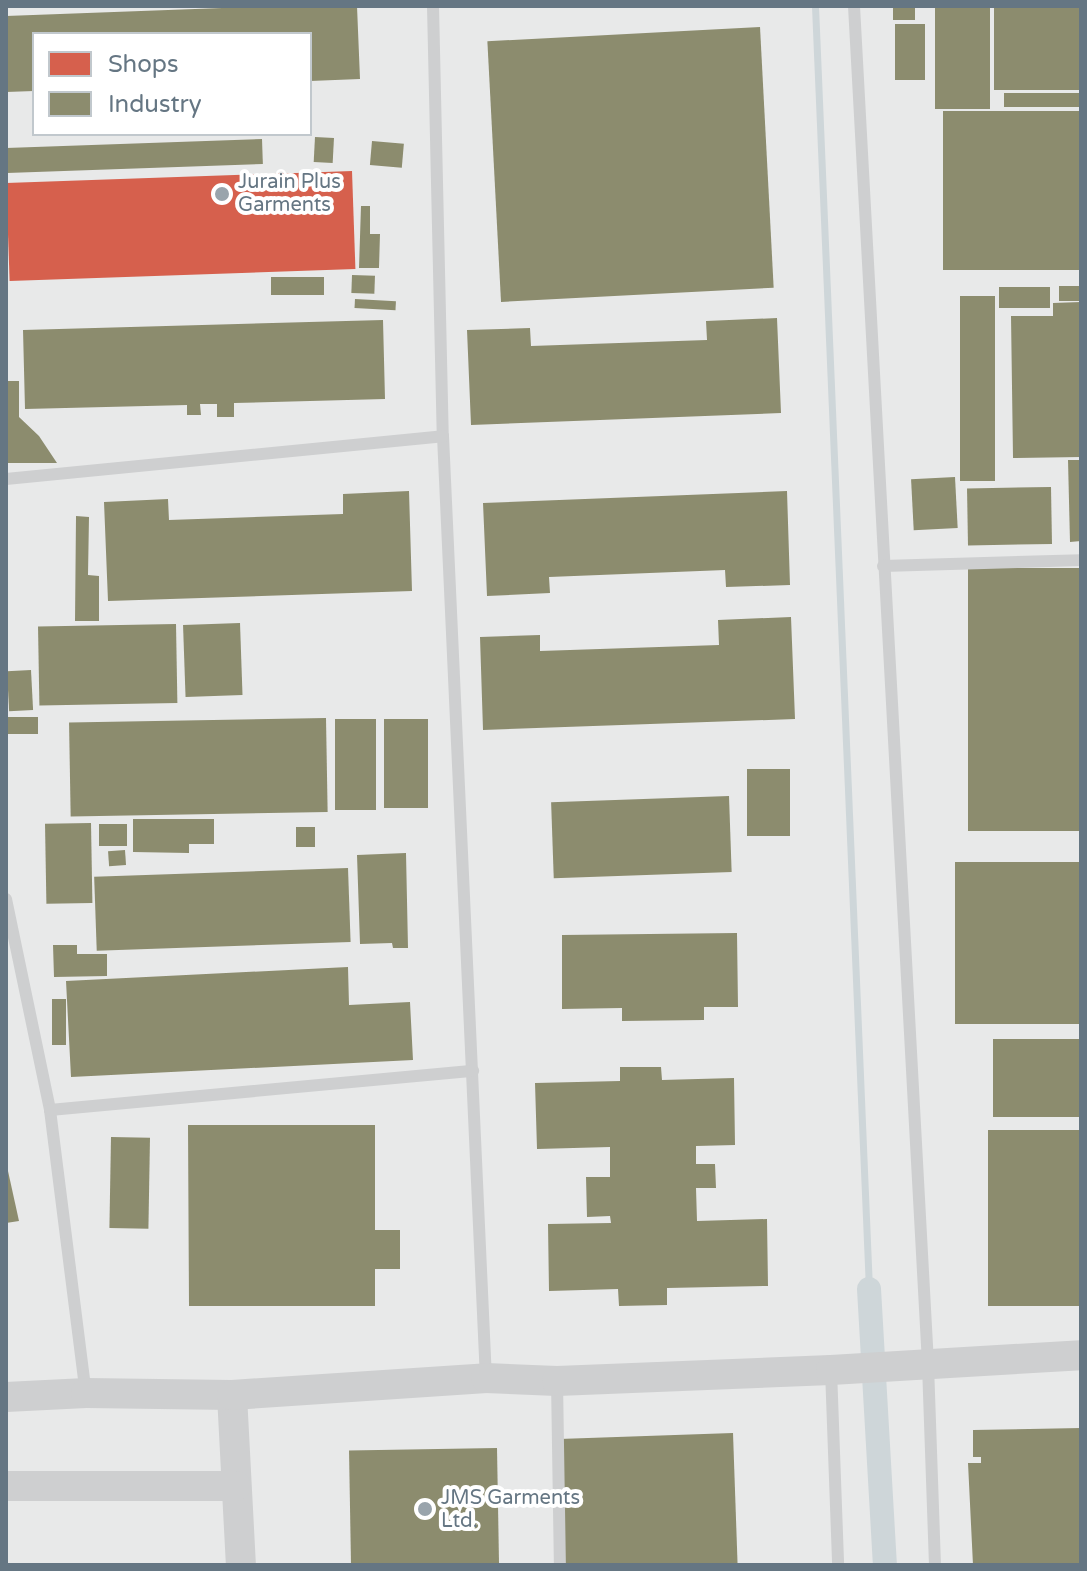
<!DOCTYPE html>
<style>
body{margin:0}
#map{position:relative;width:1087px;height:1571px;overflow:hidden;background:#f9f9f9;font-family:"Varela Round",sans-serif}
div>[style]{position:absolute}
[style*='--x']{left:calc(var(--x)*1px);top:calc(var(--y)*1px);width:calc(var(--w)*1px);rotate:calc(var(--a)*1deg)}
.built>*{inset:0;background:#e8e9e9}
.shops>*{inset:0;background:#d6604d;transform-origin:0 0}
.industry>*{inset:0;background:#8c8c6e;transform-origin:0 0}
.stream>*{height:7px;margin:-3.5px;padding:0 3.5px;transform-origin:3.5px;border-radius:3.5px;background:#ced6d9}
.canal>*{height:24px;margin:-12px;padding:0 12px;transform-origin:12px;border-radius:12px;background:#ced6d9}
.service>*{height:12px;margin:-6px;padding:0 6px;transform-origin:6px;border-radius:6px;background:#cecfd0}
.tertiary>*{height:30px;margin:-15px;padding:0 15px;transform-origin:15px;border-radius:15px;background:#cecfd0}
.dots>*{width:22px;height:22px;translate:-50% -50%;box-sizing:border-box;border:4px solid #fff;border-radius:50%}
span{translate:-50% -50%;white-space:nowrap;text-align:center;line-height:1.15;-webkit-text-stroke:8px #fff;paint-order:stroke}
.poi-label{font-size:20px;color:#657683}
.left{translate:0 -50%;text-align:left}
.frame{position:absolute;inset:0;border:8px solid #657683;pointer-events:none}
.legend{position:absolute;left:32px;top:32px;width:280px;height:104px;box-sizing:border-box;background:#fff;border:2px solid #c1c8cd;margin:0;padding:10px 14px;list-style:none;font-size:24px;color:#657683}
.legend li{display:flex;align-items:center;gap:16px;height:40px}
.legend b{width:40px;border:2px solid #c1c8cd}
</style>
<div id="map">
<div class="built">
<div style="clip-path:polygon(evenodd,6px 6px,1081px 6px,1081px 1565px,6px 1565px,6px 6px,34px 34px,310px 34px,310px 134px,34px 134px,34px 34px)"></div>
</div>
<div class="shops">
<div style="left:352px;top:171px;width:98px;height:346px;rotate:88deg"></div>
</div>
<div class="industry">
<div style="clip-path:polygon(277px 6px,357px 6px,360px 79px,310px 81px,310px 34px,34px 34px,34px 91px,6px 92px,6px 16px)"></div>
<div style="left:893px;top:6px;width:22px;height:14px"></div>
<div style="left:935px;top:6px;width:55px;height:103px"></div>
<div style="left:994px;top:6px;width:87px;height:84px"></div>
<div style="left:895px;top:24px;width:30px;height:56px"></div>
<div style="left:760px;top:27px;width:261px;height:273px;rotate:87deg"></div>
<div style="left:1004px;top:93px;width:75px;height:14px"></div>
<div style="left:1081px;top:111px;width:159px;height:138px;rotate:90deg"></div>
<div style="left:315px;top:137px;width:19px;height:25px;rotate:3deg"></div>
<div style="left:262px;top:139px;width:25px;height:256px;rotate:88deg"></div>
<div style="left:372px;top:141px;width:32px;height:24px;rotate:5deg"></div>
<div style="clip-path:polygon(361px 206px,370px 206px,370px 234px,380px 234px,379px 268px,359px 268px)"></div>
<div style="left:352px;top:275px;width:23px;height:18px;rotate:2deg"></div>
<div style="left:271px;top:277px;width:53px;height:18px"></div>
<div style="left:1059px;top:286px;width:22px;height:15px"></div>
<div style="left:1050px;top:287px;width:21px;height:51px;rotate:90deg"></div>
<div style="left:960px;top:296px;width:35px;height:185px"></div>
<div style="left:355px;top:299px;width:41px;height:9px;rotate:3deg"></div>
<div style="clip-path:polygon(1081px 302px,1081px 457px,1013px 458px,1011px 316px,1053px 316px,1053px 303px)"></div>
<div style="clip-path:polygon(777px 318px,781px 413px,471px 425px,467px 330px,530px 328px,531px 346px,707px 340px,706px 321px)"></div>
<div style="clip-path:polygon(383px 320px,385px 399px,234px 403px,234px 417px,217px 417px,217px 404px,200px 404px,201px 415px,187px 415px,187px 405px,25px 409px,23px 330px)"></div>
<div style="clip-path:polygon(6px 381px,19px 381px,19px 417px,39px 436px,57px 463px,6px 463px)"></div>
<div style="clip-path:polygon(1068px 460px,1081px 460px,1081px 541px,1070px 542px)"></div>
<div style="left:955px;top:477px;width:51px;height:44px;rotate:87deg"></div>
<div style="left:1051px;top:487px;width:57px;height:84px;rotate:89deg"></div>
<div style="clip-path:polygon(409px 491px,412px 591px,108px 601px,104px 502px,168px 499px,169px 520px,343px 514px,343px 494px)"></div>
<div style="clip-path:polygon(787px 491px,790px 585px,726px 587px,725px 570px,549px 577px,550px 593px,487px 596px,483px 503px)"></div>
<div style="clip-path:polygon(76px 516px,89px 517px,88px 575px,99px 576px,99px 621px,75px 621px)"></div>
<div style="left:1081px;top:568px;width:263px;height:113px;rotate:90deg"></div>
<div style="clip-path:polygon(791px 617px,795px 719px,483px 730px,480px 637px,540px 635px,540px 651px,719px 645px,718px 620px)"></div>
<div style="left:240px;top:623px;width:72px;height:57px;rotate:88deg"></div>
<div style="left:176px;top:624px;width:79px;height:138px;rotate:89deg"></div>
<div style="left:31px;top:670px;width:40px;height:24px;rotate:87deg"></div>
<div style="left:38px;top:717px;width:17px;height:32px;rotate:90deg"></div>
<div style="left:326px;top:718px;width:94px;height:257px;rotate:89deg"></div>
<div style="left:335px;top:719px;width:41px;height:91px"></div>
<div style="left:384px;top:719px;width:44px;height:89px"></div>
<div style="left:747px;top:769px;width:43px;height:67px"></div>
<div style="left:729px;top:796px;width:76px;height:178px;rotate:88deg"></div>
<div style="clip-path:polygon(133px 819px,214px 819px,214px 844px,189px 844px,189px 853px,133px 852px)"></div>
<div style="left:91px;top:823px;width:80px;height:46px;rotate:89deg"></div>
<div style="left:99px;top:824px;width:28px;height:22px"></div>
<div style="left:296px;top:827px;width:19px;height:20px"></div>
<div style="left:125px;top:850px;width:15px;height:17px;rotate:86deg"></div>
<div style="clip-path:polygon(406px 853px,408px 948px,393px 948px,392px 943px,360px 944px,357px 855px)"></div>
<div style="left:1081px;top:862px;width:162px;height:126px;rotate:90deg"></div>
<div style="left:348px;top:868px;width:74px;height:254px;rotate:88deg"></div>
<div style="clip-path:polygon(737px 933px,738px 1007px,704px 1007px,704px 1020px,622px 1021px,622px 1008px,562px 1009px,562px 935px)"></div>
<div style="clip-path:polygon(53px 945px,77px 945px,77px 954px,107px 954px,107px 976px,54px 977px)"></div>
<div style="clip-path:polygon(348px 967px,349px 1005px,410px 1002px,413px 1060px,71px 1077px,66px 981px)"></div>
<div style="left:52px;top:999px;width:14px;height:46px"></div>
<div style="left:1081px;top:1039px;width:78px;height:88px;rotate:90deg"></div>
<div style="clip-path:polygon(620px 1067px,661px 1067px,662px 1080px,734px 1078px,735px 1145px,696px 1146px,696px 1164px,715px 1164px,716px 1188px,696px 1188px,697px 1221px,767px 1219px,768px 1286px,667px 1288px,667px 1305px,619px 1306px,618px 1289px,549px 1291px,548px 1224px,611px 1223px,610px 1216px,587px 1217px,586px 1177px,610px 1177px,610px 1147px,537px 1149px,535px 1083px,620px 1081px)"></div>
<div style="clip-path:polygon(188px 1125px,375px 1125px,375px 1230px,400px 1230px,400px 1269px,375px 1269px,375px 1306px,189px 1306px)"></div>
<div style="left:1081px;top:1130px;width:176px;height:93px;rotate:90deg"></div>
<div style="left:111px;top:1137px;width:39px;height:91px;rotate:1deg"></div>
<div style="clip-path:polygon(6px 1162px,19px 1221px,6px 1223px)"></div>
<div style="clip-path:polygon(1081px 1428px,1081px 1565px,973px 1565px,968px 1463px,981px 1463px,981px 1457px,973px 1457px,973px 1430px)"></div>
<div style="left:733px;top:1433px;width:132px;height:174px;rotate:88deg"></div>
<div style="left:497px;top:1448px;width:117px;height:148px;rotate:89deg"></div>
</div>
<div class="stream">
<div style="--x:815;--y:6;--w:1284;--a:87.59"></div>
</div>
<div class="canal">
<div style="--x:869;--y:1289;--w:276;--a:86.7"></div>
</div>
<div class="service">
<div style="--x:433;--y:6;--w:430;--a:88.7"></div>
<div style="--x:443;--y:436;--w:943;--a:87.39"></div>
<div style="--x:854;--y:6;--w:1361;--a:86.88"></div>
<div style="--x:928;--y:1365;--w:200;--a:88"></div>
<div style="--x:6;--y:479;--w:439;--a:-5.6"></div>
<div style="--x:883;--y:566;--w:198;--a:-1.7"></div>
<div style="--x:6;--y:899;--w:216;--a:78.2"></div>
<div style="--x:50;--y:1110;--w:285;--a:82.8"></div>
<div style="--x:50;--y:1110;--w:425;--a:-5.3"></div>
<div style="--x:831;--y:1370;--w:195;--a:87.9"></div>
<div style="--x:557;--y:1381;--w:184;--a:89.1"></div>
</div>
<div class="tertiary">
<div style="--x:232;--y:1395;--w:170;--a:87"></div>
<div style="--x:6;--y:1397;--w:80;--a:-2.9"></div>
<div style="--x:86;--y:1393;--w:146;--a:0.8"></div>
<div style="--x:232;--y:1395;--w:255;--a:-3.8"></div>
<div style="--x:486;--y:1378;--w:71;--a:2.4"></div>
<div style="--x:557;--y:1381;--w:274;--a:-2.3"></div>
<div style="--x:831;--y:1370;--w:250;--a:-3.4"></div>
<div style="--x:6;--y:1486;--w:230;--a:0"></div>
</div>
<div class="dots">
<div style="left:222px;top:194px;background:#99a4ac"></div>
<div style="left:425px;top:1509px;background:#99a4ac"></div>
</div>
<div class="poi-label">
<span class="left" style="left:238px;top:194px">Jurain Plus<br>Garments</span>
<span class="left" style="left:441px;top:1510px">JMS Garments<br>Ltd.</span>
</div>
<div class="frame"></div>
<ul class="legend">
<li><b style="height:22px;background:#d6604d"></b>Shops</li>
<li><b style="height:22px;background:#8c8c6e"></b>Industry</li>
</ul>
</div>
